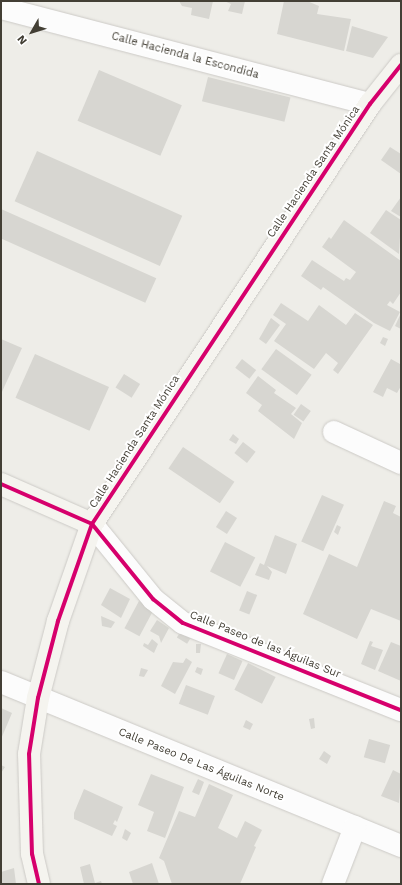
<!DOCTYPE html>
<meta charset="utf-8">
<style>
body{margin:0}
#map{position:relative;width:402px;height:885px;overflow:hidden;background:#eeede8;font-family:"Work Sans",sans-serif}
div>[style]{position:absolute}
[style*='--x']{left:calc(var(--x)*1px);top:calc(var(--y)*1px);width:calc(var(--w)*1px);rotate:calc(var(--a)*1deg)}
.building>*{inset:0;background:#d7d6d1;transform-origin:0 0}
.roads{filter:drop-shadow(0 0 1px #cccac6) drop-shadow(0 0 1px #cccac6)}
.street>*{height:22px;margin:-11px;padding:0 11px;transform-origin:11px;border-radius:11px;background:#fcfcfc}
.secondary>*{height:22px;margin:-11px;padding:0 11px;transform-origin:11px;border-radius:11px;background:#f5f4ef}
.cycleway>*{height:4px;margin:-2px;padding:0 2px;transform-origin:2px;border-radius:2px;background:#d6006c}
span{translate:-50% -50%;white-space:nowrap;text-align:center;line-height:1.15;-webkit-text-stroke:4px #fff;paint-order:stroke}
.street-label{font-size:11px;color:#433f35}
.frame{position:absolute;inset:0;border:2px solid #433f35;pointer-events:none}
.north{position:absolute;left:12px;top:12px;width:40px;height:40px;-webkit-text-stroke:3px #fff;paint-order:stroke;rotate:231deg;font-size:11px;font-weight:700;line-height:16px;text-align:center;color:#433f35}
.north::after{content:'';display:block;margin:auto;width:14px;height:18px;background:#433f35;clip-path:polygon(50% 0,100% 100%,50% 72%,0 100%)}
</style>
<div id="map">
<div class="building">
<div style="clip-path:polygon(179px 1px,213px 1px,209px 19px,191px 15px,192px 8px,182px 6px)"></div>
<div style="clip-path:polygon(224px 1px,245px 1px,242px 14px,228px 11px,231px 4px)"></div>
<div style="clip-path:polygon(284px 1px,307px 1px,319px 6px,317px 14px,351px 19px,344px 51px,277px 34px)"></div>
<div style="clip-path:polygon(352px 26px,388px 37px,373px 58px,346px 51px)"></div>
<div style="left:99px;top:70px;width:90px;height:55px;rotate:23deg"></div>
<div style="left:208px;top:77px;width:85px;height:25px;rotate:14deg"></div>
<div style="clip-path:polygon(390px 147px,401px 154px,401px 174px,381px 160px)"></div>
<div style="left:37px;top:151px;width:159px;height:55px;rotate:24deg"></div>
<div style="clip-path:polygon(401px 197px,401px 217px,391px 211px)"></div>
<div style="left:1px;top:209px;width:170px;height:27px;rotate:24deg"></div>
<div style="clip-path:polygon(386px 210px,401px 220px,399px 254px,370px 233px)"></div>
<div style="clip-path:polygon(344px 220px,401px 261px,401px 292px,393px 304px,390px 301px,387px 305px,400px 312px,390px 331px,374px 323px,323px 287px,321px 290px,301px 276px,312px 260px,344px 281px,346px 278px,350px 280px,356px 272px,322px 247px,329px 237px,331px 239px)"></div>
<div style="clip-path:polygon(281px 303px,308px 321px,319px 305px,346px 325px,355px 313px,373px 325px,338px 374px,333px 370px,338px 363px,326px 353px,314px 369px,274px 341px,286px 324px,273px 315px)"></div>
<div style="clip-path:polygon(401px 313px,401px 329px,395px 326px)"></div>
<div style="clip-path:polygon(271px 318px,280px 325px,266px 344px,259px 339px)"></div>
<div style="clip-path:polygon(383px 337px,388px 339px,385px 346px,380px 343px)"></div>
<div style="clip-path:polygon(1px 339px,22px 348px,1px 394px)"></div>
<div style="left:276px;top:349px;width:44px;height:25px;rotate:36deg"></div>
<div style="left:35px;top:354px;width:81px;height:48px;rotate:24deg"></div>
<div style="left:242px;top:359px;width:18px;height:11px;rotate:38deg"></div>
<div style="clip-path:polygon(391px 359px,400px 364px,401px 361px,401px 386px,397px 393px,387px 388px,383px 397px,373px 392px)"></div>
<div style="left:124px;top:374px;width:19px;height:16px;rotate:32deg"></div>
<div style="clip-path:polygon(258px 376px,276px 390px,274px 393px,296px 408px,291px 414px,302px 423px,294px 439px,258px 411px,262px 405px,246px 393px)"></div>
<div style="left:301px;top:404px;width:12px;height:13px;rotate:35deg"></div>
<div style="clip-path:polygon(233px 434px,239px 439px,236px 444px,229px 440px)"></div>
<div style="left:243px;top:442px;width:16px;height:14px;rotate:38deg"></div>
<div style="left:183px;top:447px;width:62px;height:26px;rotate:34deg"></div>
<div style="left:322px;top:495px;width:24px;height:51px;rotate:24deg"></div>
<div style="clip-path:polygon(384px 501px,396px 506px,393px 513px,401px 517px,401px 621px,371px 609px,357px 639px,303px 614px,329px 554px,357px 567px)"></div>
<div style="left:226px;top:511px;width:13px;height:19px;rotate:32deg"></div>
<div style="clip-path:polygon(337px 525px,341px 527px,338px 535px,334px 532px)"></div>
<div style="clip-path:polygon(275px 535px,297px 544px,286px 574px,267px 566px,272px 572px,269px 580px,255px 575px,260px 563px,264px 565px)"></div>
<div style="left:225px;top:542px;width:34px;height:33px;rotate:27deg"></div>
<div style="clip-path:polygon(110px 588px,130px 599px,121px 618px,101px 605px)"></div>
<div style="left:247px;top:591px;width:11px;height:21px;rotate:22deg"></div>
<div style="left:139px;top:601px;width:17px;height:31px;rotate:28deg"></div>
<div style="clip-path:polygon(101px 616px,115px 622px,111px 628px,102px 626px)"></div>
<div style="clip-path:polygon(157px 620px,169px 628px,161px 643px,159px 636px,150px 631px)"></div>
<div style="left:182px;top:629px;width:12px;height:10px;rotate:31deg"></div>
<div style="clip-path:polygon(152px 639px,158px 644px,154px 653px,143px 646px,144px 643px,148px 645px)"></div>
<div style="clip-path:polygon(370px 641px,373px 642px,371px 646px,383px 650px,375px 670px,361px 664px)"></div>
<div style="clip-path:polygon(391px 642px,401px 646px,401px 681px,378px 671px)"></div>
<div style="clip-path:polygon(196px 644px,201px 644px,200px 653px,196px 653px)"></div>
<div style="left:227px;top:654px;width:17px;height:21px;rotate:24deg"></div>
<div style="clip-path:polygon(186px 658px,192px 662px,175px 694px,161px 686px,173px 662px,183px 663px)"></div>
<div style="left:248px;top:663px;width:31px;height:30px;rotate:27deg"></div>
<div style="clip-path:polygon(197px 667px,203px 669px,201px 675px,195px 672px)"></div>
<div style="clip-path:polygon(141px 668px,148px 670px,144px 677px,139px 676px)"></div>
<div style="left:186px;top:685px;width:31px;height:20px;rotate:21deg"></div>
<div style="clip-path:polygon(1px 708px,12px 713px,1px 739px)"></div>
<div style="clip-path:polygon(314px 718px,315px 728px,311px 729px,309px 719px)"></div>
<div style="clip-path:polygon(246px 720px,253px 724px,250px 730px,243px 727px)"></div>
<div style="left:369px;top:739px;width:22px;height:19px;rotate:16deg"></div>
<div style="clip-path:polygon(324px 751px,331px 756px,327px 764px,319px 759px)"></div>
<div style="clip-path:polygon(1px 765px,5px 767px,1px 773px)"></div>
<div style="clip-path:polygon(393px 770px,401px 774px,399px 803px,381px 796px)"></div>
<div style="clip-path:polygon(151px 774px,184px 787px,165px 838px,147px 831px,154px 812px,138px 805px)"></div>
<div style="clip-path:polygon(198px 779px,204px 782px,199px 795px,192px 792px)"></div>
<div style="clip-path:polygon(209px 784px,233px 795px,218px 828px,237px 838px,245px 821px,262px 830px,254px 846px,256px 847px,240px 884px,172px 884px,164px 861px,159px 858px,179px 811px,195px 817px)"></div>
<div style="clip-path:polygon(84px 789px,123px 807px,117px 822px,115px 820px,113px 824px,117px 826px,112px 836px,74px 819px,74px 813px)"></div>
<div style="clip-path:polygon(125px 829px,131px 833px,127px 841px,122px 838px)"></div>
<div style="clip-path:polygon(152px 863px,159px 884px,133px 884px,129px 872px)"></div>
<div style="clip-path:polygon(90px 864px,95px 883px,101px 881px,102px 884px,84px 884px,80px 867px)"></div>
<div style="clip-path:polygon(14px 868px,16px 884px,1px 884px,1px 872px)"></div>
</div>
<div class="roads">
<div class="street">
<div style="--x:1;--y:8;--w:381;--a:14.6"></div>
<div style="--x:334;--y:432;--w:74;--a:24.8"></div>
<div style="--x:92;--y:524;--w:97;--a:50.9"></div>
<div style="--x:153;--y:599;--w:38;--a:39"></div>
<div style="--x:183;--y:623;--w:235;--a:21.8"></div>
<div style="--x:1;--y:682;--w:432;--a:22.3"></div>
<div style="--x:333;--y:884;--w:61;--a:-68.9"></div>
</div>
<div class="secondary">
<div style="--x:1;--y:484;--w:99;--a:23.7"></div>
<div style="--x:39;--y:884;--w:31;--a:-103"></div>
<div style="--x:32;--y:854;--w:100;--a:-91.7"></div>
<div style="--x:29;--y:754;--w:57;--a:-80.9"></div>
<div style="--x:38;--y:698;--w:80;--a:-75.4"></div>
<div style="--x:58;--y:621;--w:103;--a:-70.7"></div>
<div style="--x:92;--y:524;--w:504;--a:-56.5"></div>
<div style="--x:370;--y:104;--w:50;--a:-51.5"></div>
</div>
</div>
<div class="cycleway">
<div style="--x:1;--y:484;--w:99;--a:23.7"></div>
<div style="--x:92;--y:524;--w:97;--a:50.9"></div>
<div style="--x:153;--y:599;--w:38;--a:39"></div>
<div style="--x:183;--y:623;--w:235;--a:21.8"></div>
<div style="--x:39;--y:884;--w:31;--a:-103"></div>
<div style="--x:32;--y:854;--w:100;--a:-91.7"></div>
<div style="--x:29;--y:754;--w:57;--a:-80.9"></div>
<div style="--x:38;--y:698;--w:80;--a:-75.4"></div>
<div style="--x:58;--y:621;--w:103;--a:-70.7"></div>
<div style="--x:92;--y:524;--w:504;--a:-56.5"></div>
<div style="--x:370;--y:104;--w:50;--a:-51.5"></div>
</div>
<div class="street-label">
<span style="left:185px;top:56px;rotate:15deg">Calle Hacienda la Escondida</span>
<span style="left:314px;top:172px;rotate:-56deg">Calle Hacienda Santa Mónica</span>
<span style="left:135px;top:442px;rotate:-57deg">Calle Hacienda Santa Mónica</span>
<span style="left:265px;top:645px;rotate:22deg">Calle Paseo de las Águilas Sur</span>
<span style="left:201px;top:765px;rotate:22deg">Calle Paseo De Las Águilas Norte</span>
</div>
<div class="frame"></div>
<div class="north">N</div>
</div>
